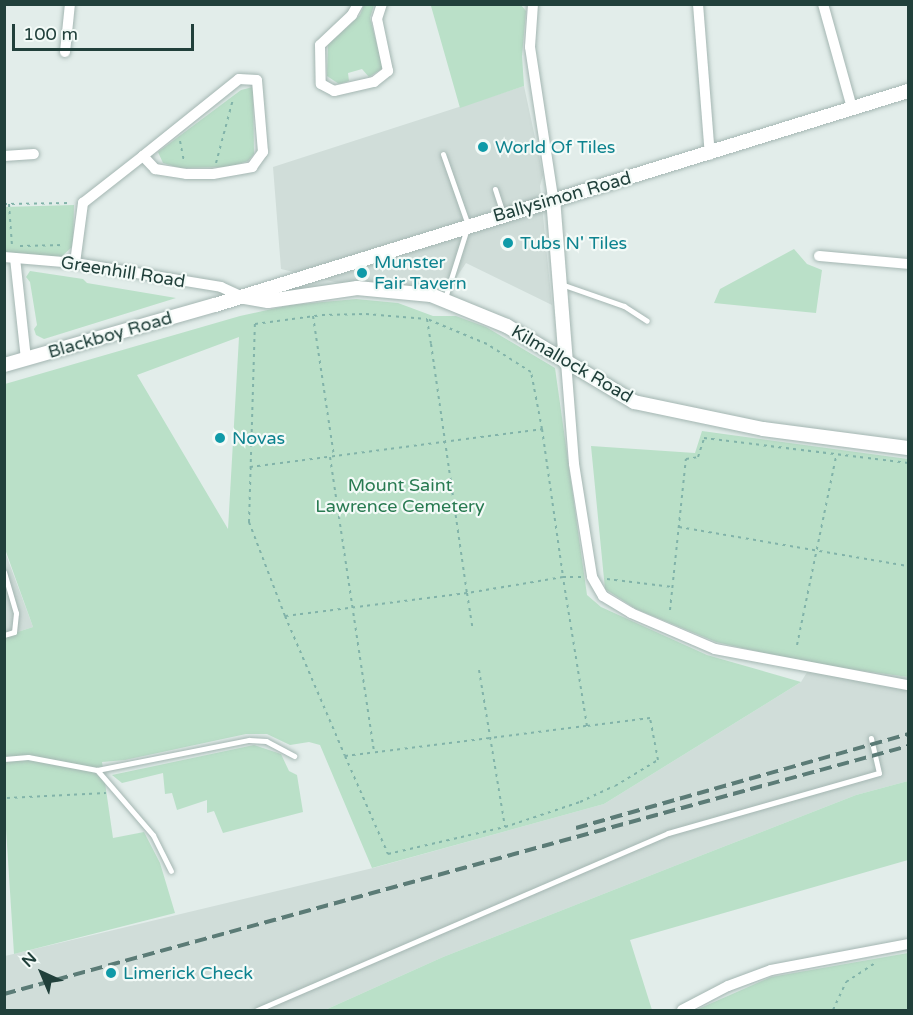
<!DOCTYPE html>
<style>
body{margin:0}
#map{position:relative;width:913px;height:1015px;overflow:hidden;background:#e2edea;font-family:"Varela Round",sans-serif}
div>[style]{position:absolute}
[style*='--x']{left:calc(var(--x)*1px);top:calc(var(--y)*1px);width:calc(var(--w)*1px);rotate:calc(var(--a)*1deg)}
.built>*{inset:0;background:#d0ddd9}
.green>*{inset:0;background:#bae0c8}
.path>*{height:2px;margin-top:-1px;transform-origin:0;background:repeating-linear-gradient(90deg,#81b3a9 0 3px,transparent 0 7.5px)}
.roads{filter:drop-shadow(0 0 2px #a4b6b2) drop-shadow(0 0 2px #a4b6b2)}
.lane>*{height:5px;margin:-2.5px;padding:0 2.5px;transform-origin:2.5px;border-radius:2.5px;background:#fff}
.street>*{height:10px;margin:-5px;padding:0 5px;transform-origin:5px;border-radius:5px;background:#fff}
.secondary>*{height:14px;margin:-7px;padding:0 7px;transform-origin:7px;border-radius:7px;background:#fff}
.rail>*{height:4px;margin-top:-2px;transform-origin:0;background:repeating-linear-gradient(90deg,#5b7b76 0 12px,transparent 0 18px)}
.dots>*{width:16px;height:16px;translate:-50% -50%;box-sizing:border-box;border:3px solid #f3faf7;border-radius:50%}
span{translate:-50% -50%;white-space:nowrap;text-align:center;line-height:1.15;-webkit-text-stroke:4.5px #f3faf7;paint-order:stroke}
.culture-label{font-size:18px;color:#0d838f}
.left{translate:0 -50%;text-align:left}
.street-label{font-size:18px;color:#21403b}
.park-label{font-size:18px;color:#287a51}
.frame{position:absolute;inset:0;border:6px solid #21403b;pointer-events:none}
.north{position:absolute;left:12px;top:943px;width:60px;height:60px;-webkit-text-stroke:4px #f3faf7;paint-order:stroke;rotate:316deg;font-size:16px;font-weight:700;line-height:24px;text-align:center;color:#21403b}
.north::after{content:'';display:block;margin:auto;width:21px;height:27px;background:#21403b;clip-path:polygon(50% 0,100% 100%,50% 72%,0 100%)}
.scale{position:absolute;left:12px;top:24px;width:182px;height:27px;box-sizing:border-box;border:3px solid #21403b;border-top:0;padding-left:8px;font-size:18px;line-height:21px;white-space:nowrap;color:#21403b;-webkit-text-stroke:4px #f3faf7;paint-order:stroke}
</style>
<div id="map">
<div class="built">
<div style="clip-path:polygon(524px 86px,543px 175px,540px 186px,552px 305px,466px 263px,448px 290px,339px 283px,281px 269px,273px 167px)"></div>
<div style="clip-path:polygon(4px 549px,33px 627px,5px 636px,4px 636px)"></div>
<div style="clip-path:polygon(812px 664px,908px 677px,908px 781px,856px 795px,715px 850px,443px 957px,325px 1010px,5px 1010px,5px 956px,373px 868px,604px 804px,801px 682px)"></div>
</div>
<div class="green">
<div style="clip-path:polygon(364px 5px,374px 5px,370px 18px,383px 68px,369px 77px,362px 69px,348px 73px,349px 81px,339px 84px,327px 76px,328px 45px,360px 15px)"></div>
<div style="clip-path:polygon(521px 5px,526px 11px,522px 56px,524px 86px,460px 108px,431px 6px)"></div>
<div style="clip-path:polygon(253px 87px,254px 154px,248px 161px,229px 167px,180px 168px,163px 163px,158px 152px,241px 90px)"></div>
<div style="clip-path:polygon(74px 205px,73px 246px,61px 257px,5px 252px,4px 207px)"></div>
<div style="clip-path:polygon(794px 249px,807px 264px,822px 270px,816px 313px,714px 303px,720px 289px)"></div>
<div style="clip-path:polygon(30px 271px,83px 279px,87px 283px,176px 298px,44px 339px,36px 335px,34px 329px,37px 325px,30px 282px,26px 277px)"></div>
<div style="clip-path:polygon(evenodd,356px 299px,398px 303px,433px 316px,456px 316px,486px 327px,555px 368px,587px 595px,601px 607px,707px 655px,801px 682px,604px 804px,372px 868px,320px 745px,309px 742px,290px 745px,267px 734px,246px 734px,125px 760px,102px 762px,113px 838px,144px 832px,160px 863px,175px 913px,14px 954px,4px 798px,5px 636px,33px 627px,5px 549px,5px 384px,240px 316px,290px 305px,356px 299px,239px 337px,228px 529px,137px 375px,239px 337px)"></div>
<div style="clip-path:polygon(702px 431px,908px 459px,908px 677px,812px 664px,716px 642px,636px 609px,605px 589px,591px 446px,695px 453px)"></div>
<div style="clip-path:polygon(254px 745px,281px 754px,289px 771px,297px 775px,303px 812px,223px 833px,214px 811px,207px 813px,207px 800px,177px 810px,172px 793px,165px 794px,163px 773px,122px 783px,112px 775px)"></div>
<div style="clip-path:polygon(908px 781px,908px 860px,630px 940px,652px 1010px,325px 1010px,443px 957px,715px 850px,856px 795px)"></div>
<div style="clip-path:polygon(908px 953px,908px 1010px,696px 1010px,771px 977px)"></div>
</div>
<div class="path">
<div style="--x:180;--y:141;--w:21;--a:79"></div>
<div style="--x:216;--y:163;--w:66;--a:-75.1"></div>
<div style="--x:4;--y:204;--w:67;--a:-0.9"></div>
<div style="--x:9;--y:204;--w:42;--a:85.9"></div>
<div style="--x:20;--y:246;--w:45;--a:-1.3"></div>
<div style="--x:313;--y:316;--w:142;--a:81.5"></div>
<div style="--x:542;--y:429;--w:149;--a:81.9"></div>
<div style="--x:563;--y:577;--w:18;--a:0"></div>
<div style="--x:330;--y:457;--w:297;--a:81.5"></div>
<div style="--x:250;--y:467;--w:294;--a:-7.4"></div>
<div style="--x:542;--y:429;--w:58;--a:-100.9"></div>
<div style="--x:531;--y:372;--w:52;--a:-147.5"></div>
<div style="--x:487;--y:344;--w:65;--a:-157.4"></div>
<div style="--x:679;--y:527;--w:232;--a:9.7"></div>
<div style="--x:607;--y:579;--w:66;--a:6.9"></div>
<div style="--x:670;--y:610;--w:152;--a:-84"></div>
<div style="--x:686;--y:459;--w:12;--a:-9"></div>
<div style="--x:698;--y:457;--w:20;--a:-72"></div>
<div style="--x:704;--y:438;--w:206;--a:7"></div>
<div style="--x:285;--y:616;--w:152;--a:66.8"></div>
<div style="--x:345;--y:756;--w:244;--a:-7.1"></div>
<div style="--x:587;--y:726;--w:151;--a:-99.2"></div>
<div style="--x:563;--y:577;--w:97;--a:170.5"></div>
<div style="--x:467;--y:593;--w:183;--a:172.8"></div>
<div style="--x:285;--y:616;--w:101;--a:-111"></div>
<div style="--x:249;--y:522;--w:198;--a:-88.3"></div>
<div style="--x:255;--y:324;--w:68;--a:-7.7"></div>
<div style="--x:322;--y:315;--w:44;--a:-1.3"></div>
<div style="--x:366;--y:314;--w:61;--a:4.7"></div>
<div style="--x:427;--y:319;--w:25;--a:81"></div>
<div style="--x:431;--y:344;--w:252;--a:81.8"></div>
<div style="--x:467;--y:593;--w:36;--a:81"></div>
<div style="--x:797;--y:645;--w:192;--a:-78.3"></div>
<div style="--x:479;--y:670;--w:159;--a:80.6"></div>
<div style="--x:345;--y:756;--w:107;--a:66.3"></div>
<div style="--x:388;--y:854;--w:120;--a:-13"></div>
<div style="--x:505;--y:827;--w:79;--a:-18.4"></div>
<div style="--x:580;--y:802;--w:38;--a:-25"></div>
<div style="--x:615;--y:786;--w:50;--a:-31.2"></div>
<div style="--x:658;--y:760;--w:43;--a:-100.8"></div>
<div style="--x:650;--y:718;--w:64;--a:172.8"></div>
<div style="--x:7;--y:798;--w:99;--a:-2.9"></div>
<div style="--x:833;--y:1010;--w:31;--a:-65"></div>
<div style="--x:846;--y:982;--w:35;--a:-33"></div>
</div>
<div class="roads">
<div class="lane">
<div style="--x:443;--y:154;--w:75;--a:70.6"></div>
<div style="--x:468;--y:225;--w:77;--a:107.5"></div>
<div style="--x:495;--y:189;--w:26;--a:72"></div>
<div style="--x:561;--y:284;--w:67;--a:19.2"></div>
<div style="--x:624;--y:306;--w:27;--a:33"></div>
<div style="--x:4;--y:572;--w:43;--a:73.7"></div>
<div style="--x:16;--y:613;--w:19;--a:96"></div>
<div style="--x:14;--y:632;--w:10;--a:163"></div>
<div style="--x:4;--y:759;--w:24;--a:-5"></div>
<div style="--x:28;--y:757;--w:70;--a:10.7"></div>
<div style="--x:97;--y:770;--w:155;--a:-11.2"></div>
<div style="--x:249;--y:740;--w:17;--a:3"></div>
<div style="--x:266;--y:741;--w:32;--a:28"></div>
<div style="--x:97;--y:770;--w:86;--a:49.3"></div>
<div style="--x:153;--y:835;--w:40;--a:63.4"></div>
<div style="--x:257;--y:1010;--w:447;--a:-23.3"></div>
<div style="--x:668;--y:833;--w:219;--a:-15.9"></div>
<div style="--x:879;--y:773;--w:36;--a:-103"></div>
</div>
<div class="street">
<div style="--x:358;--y:4;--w:13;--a:119"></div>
<div style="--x:352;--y:15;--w:44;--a:136.8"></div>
<div style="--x:320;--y:45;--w:39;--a:89"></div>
<div style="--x:321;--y:84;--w:15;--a:28"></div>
<div style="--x:334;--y:91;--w:41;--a:-12.7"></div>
<div style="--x:374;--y:82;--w:18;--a:-38"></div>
<div style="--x:388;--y:71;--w:53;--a:-101.9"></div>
<div style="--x:377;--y:19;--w:16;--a:-72"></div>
<div style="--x:533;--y:4;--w:43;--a:94"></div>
<div style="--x:530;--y:47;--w:153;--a:81.3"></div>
<div style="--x:698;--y:4;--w:151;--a:85.5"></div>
<div style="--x:823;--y:4;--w:108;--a:74.4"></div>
<div style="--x:65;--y:52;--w:48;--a:-84.1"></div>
<div style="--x:4;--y:156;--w:30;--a:-4"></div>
<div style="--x:819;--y:256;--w:89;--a:5.1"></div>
<div style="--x:4;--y:257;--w:71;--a:4.8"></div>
<div style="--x:75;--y:263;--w:148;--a:9.3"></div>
<div style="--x:221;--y:287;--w:21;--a:25"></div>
<div style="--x:15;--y:258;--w:102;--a:83.8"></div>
<div style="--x:75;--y:263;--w:61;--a:-82.4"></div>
<div style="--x:83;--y:203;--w:76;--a:-38.1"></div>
<div style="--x:143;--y:156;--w:18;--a:47"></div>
<div style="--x:155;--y:169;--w:31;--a:9"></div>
<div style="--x:186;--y:174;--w:27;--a:0"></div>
<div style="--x:213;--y:174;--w:40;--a:-10"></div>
<div style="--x:252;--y:167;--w:19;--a:-54"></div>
<div style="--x:263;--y:152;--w:72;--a:-94.8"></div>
<div style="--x:257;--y:80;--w:18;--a:-177"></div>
<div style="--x:239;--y:79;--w:123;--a:141.3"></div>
<div style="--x:566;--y:362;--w:102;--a:85.5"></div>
<div style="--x:574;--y:464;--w:114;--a:80.9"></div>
<div style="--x:592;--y:577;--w:22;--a:60"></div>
<div style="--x:603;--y:596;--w:33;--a:31"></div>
<div style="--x:631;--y:613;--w:91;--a:23.2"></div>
<div style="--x:715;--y:649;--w:196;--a:10.6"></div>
<div style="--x:682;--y:1010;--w:52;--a:-27.6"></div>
<div style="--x:728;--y:986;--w:46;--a:-20.4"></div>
<div style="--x:771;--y:970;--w:139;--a:-10.7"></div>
</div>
<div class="secondary">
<div style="--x:553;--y:198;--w:165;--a:85.5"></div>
<div style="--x:245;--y:297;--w:23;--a:10"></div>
<div style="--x:268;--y:301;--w:90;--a:-8.3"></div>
<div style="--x:357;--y:288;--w:74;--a:5.4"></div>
<div style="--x:431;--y:295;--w:82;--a:22.2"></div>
<div style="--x:507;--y:326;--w:148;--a:30.9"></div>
<div style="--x:634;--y:402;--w:132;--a:11.8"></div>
<div style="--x:763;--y:429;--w:146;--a:7.5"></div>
<div style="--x:4;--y:365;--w:219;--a:-15.9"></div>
<div style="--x:215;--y:305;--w:725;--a:-17.16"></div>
</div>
</div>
<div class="rail">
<div style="--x:576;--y:828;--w:345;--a:-15.8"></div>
<div style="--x:4;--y:994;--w:937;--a:-15.34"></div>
</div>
<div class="dots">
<div style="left:483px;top:147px;background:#0f9aa8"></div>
<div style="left:508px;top:243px;background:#0f9aa8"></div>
<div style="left:362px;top:273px;background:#0f9aa8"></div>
<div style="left:220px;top:438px;background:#0f9aa8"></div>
<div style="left:111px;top:973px;background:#0f9aa8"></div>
</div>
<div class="culture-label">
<span class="left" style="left:495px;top:147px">World Of Tiles</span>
<span class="left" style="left:520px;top:243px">Tubs N' Tiles</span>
<span class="left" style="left:374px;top:273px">Munster<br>Fair Tavern</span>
<span class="left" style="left:232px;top:438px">Novas</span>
<span class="left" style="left:123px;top:973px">Limerick Check</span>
</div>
<div class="street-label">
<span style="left:562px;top:197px;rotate:-16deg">Ballysimon Road</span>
<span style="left:123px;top:272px;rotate:9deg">Greenhill Road</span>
<span style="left:110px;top:335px;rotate:-16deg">Blackboy Road</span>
<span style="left:572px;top:364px;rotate:30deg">Kilmallock Road</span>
</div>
<div class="park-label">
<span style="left:400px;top:496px">Mount Saint<br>Lawrence Cemetery</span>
</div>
<div class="frame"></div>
<div class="north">N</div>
<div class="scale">100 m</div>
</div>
